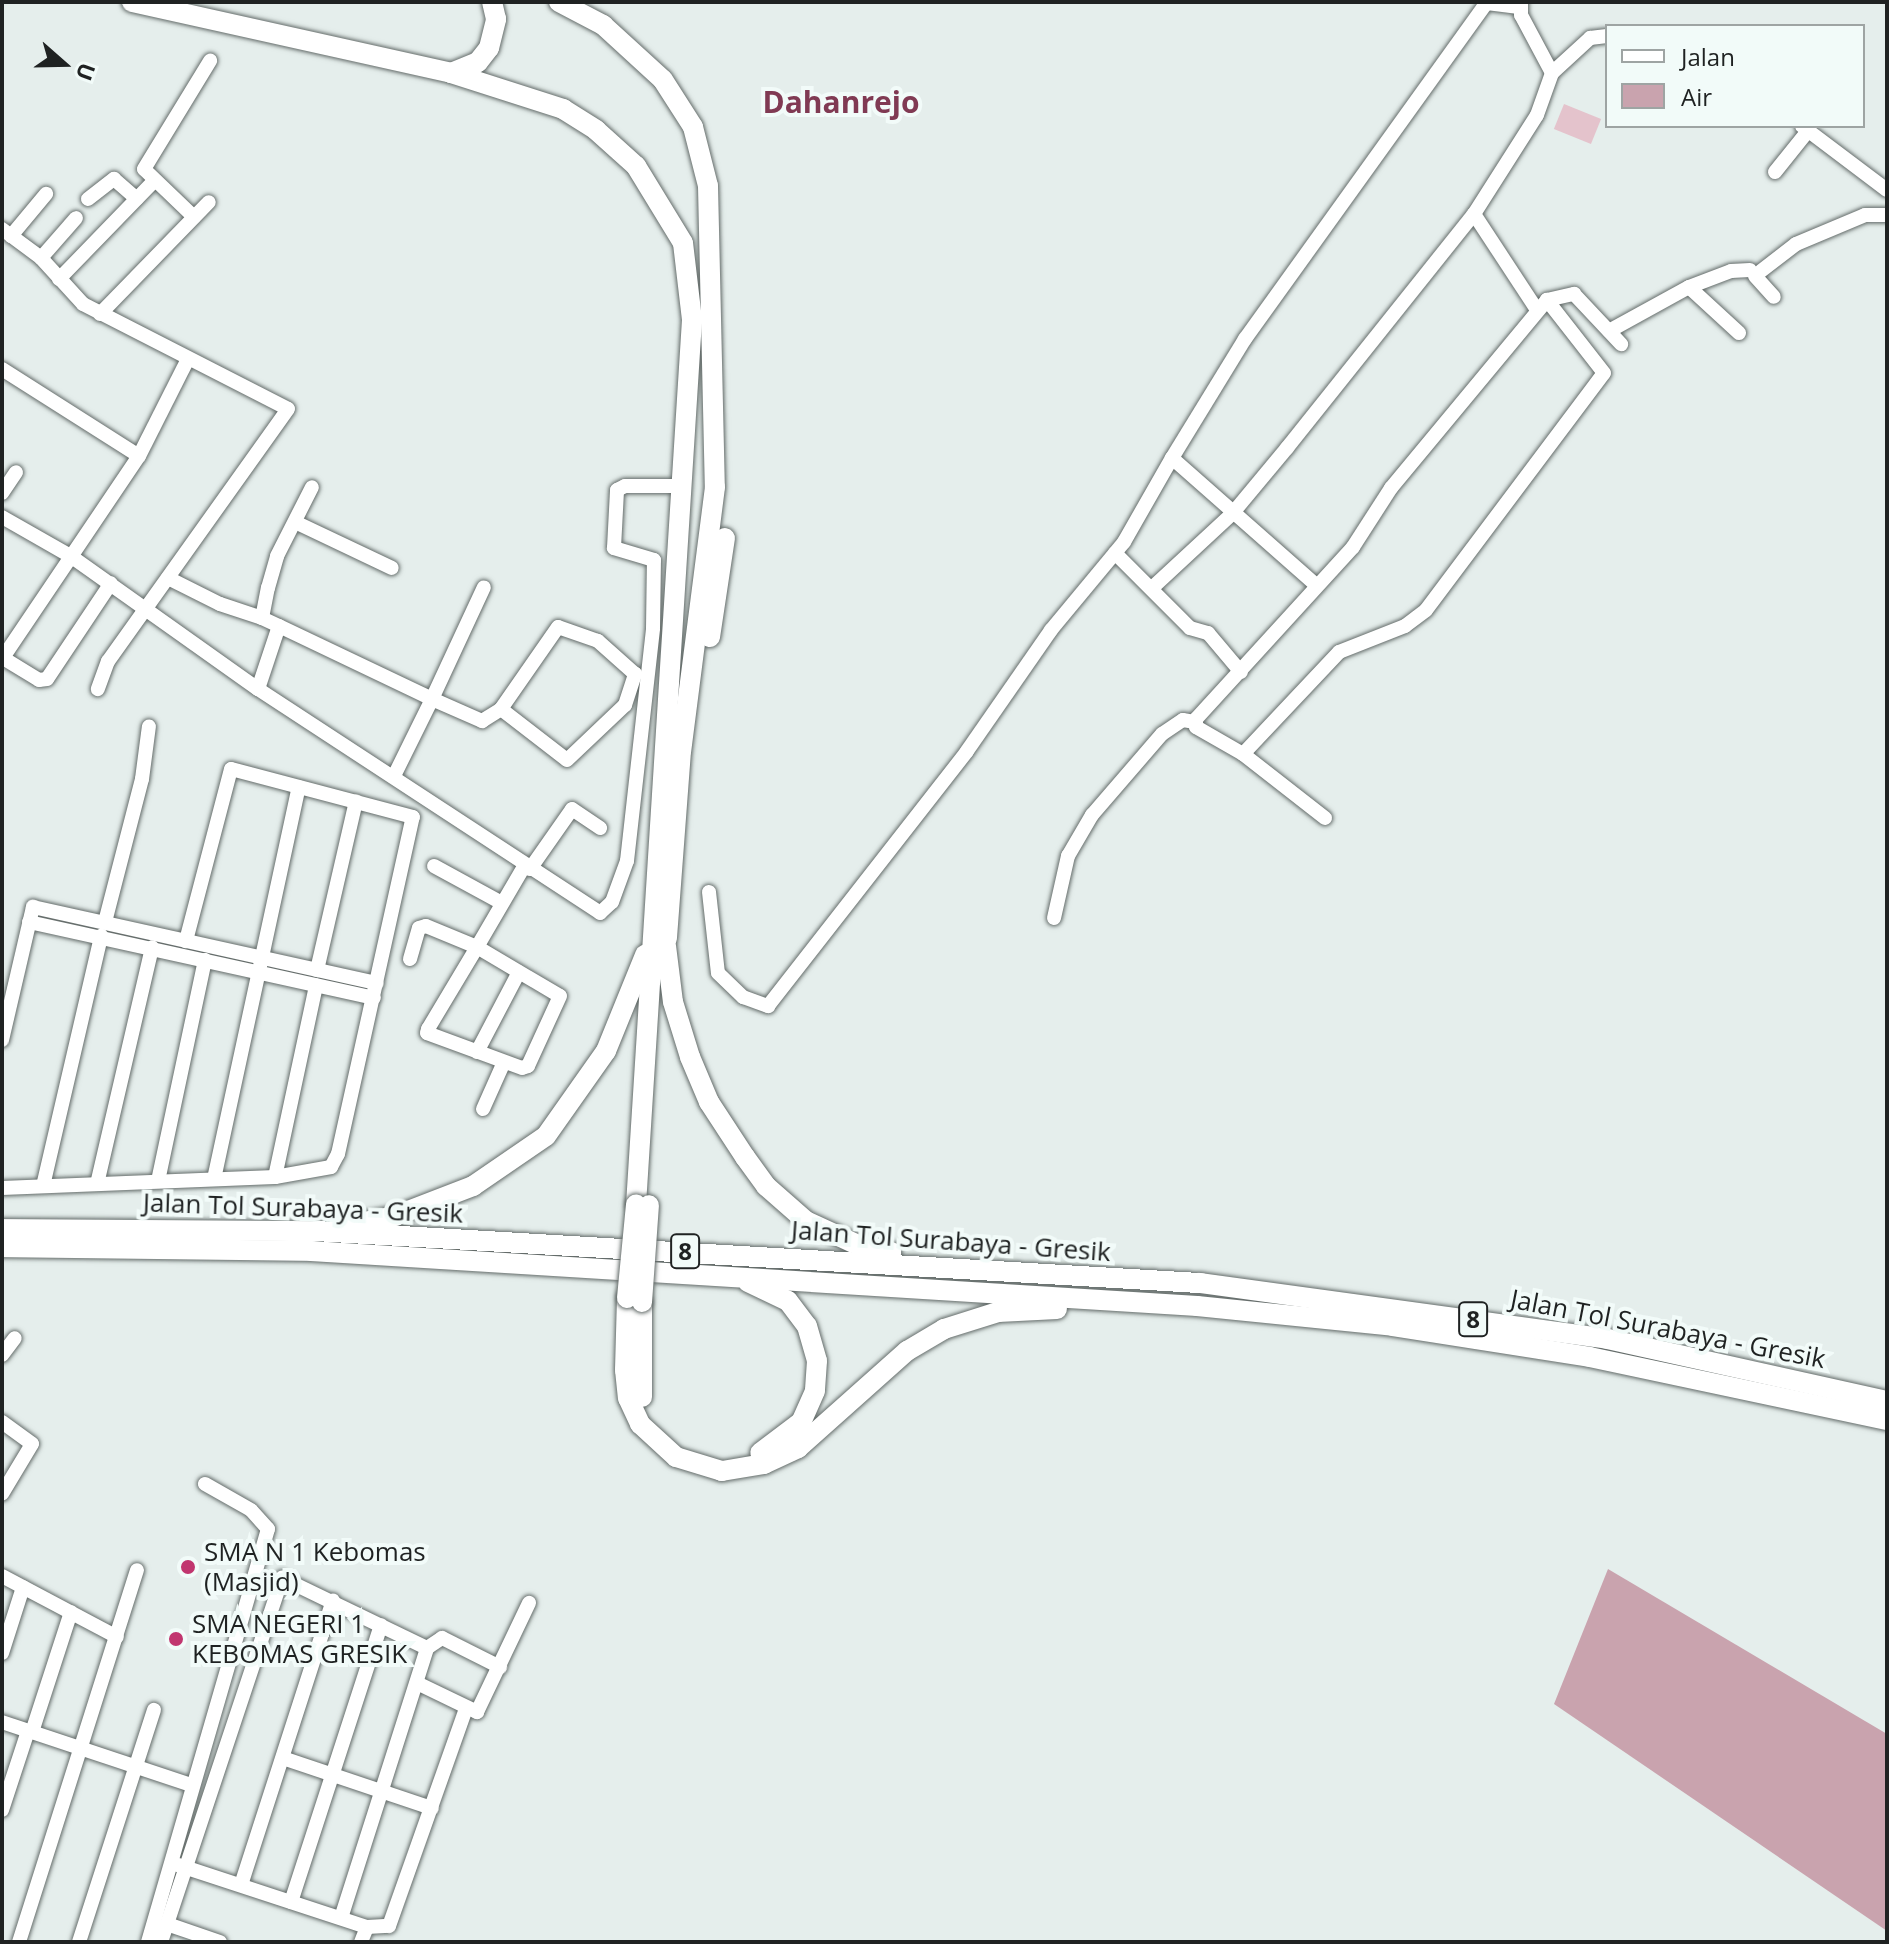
<!DOCTYPE html>
<style>
body{margin:0}
#map{position:relative;width:1889px;height:1944px;overflow:hidden;background:#e5eeec;font-family:"Open Sans",sans-serif}
div>[style]{position:absolute}
[style*='--x']{left:calc(var(--x)*1px);top:calc(var(--y)*1px);width:calc(var(--w)*1px);rotate:calc(var(--a)*1deg)}
.green>*{inset:0;background:#e4c3cc;transform-origin:0 0}
.water>*{inset:0;background:#c9a3ae}
.roads{filter:drop-shadow(0 0 2px #646c6a) drop-shadow(0 0 2px #646c6a)}
.minor>*{height:14px;margin:-7px;padding:0 7px;transform-origin:7px;border-radius:7px;background:#fff}
.highway>*{height:20px;margin:-10px;padding:0 10px;transform-origin:10px;border-radius:10px;background:#fff}
.bridges{filter:drop-shadow(0 0 2px #646c6a) drop-shadow(0 0 2px #646c6a)}
.highway-bridge>*{height:20px;margin:-10px;padding:0 10px;transform-origin:10px;border-radius:10px;background:#fff}
.dots>*{width:22px;height:22px;translate:-50% -50%;box-sizing:border-box;border:4px solid #f2fbf9;border-radius:50%}
span{translate:-50% -50%;white-space:nowrap;text-align:center;line-height:1.15;-webkit-text-stroke:8px #f2fbf9;paint-order:stroke}
.shield-label span{padding:2px 6px;background:#f2fbf9;border:2px solid;border-radius:6px;-webkit-text-stroke-width:0}
.shield-label{font-size:24px;color:#1f2222;font-weight:700}
.street-label{font-size:26px;color:#1f2222}
.poi-label{font-size:26px;color:#1f2222}
.left{translate:0 -50%;text-align:left}
.quarter-label{font-size:30px;color:#803a53;font-weight:700}
.frame{position:absolute;inset:0;border:4px solid #1f2222;pointer-events:none}
.legend{position:absolute;left:1605px;top:24px;width:260px;height:104px;box-sizing:border-box;background:#f2fbf9;border:2px solid #9ea4a3;margin:0;padding:10px 14px;list-style:none;font-size:24px;color:#1f2222}
.legend li{display:flex;align-items:center;gap:16px;height:40px}
.legend b{width:40px;border:2px solid #9ea4a3}
.north{position:absolute;left:24px;top:24px;width:80px;height:80px;-webkit-text-stroke:6px #f2fbf9;paint-order:stroke;rotate:110deg;font-size:22px;font-weight:700;line-height:32px;text-align:center;color:#1f2222}
.north::after{content:'';display:block;margin:auto;width:28px;height:36px;background:#1f2222;clip-path:polygon(50% 0,100% 100%,50% 72%,0 100%)}
</style>
<div id="map">
<div class="green">
<div style="left:1564px;top:104px;width:40px;height:27px;rotate:22deg"></div>
</div>
<div class="water">
<div style="clip-path:polygon(1608px 1569px,1887px 1734px,1887px 1931px,1554px 1704px)"></div>
</div>
<div class="roads">
<div class="minor">
<div style="--x:1552;--y:73;--w:52;--a:-42.6"></div>
<div style="--x:1590;--y:38;--w:17;--a:-7"></div>
<div style="--x:1802;--y:126;--w:106;--a:37"></div>
<div style="--x:1775;--y:172;--w:53;--a:-51.2"></div>
<div style="--x:88;--y:199;--w:33;--a:-38"></div>
<div style="--x:114;--y:179;--w:30;--a:41"></div>
<div style="--x:1474;--y:214;--w:115;--a:56.7"></div>
<div style="--x:194;--y:217;--w:69;--a:-136.2"></div>
<div style="--x:144;--y:169;--w:127;--a:-58.6"></div>
<div style="--x:2;--y:229;--w:49;--a:36.6"></div>
<div style="--x:41;--y:258;--w:62;--a:47.6"></div>
<div style="--x:83;--y:304;--w:230;--a:27.1"></div>
<div style="--x:288;--y:409;--w:310;--a:125.5"></div>
<div style="--x:108;--y:661;--w:30;--a:110"></div>
<div style="--x:11;--y:236;--w:55;--a:-50.2"></div>
<div style="--x:41;--y:258;--w:53;--a:-48.8"></div>
<div style="--x:1761;--y:271;--w:44;--a:-37.6"></div>
<div style="--x:1796;--y:244;--w:75;--a:-22.8"></div>
<div style="--x:1865;--y:215;--w:22;--a:0"></div>
<div style="--x:1755;--y:276;--w:28;--a:48"></div>
<div style="--x:59;--y:279;--w:136;--a:-45.9"></div>
<div style="--x:1689;--y:287;--w:68;--a:42.6"></div>
<div style="--x:100;--y:314;--w:156;--a:-45.8"></div>
<div style="--x:1609;--y:331;--w:91;--a:-28.8"></div>
<div style="--x:1689;--y:287;--w:45;--a:-20.9"></div>
<div style="--x:1731;--y:271;--w:19;--a:-3"></div>
<div style="--x:2;--y:369;--w:162;--a:32.4"></div>
<div style="--x:1172;--y:458;--w:140;--a:-58.5"></div>
<div style="--x:1245;--y:339;--w:413;--a:-54.3"></div>
<div style="--x:1486;--y:3;--w:34;--a:7"></div>
<div style="--x:2;--y:493;--w:25;--a:-56"></div>
<div style="--x:2;--y:517;--w:81;--a:29.7"></div>
<div style="--x:72;--y:557;--w:228;--a:35.4"></div>
<div style="--x:258;--y:689;--w:409;--a:33.2"></div>
<div style="--x:600;--y:913;--w:16;--a:-43"></div>
<div style="--x:612;--y:902;--w:44;--a:-69.9"></div>
<div style="--x:627;--y:861;--w:234;--a:-83.6"></div>
<div style="--x:653;--y:628;--w:68;--a:-89.2"></div>
<div style="--x:654;--y:560;--w:42;--a:-163.3"></div>
<div style="--x:614;--y:548;--w:58;--a:-87"></div>
<div style="--x:617;--y:490;--w:9;--a:-27"></div>
<div style="--x:625;--y:486;--w:58;--a:0"></div>
<div style="--x:295;--y:522;--w:107;--a:25.4"></div>
<div style="--x:1115;--y:553;--w:106;--a:45"></div>
<div style="--x:1190;--y:628;--w:19;--a:16"></div>
<div style="--x:1208;--y:633;--w:51;--a:49.8"></div>
<div style="--x:168;--y:578;--w:58;--a:26.6"></div>
<div style="--x:220;--y:604;--w:44;--a:18.4"></div>
<div style="--x:1152;--y:588;--w:109;--a:-42.8"></div>
<div style="--x:1232;--y:514;--w:86;--a:-50.2"></div>
<div style="--x:1287;--y:448;--w:300;--a:-51.4"></div>
<div style="--x:1474;--y:214;--w:117;--a:-57.5"></div>
<div style="--x:1537;--y:115;--w:45;--a:-70.3"></div>
<div style="--x:1552;--y:73;--w:66;--a:-118.1"></div>
<div style="--x:1521;--y:15;--w:13;--a:-90"></div>
<div style="--x:279;--y:626;--w:170;--a:25.5"></div>
<div style="--x:432;--y:699;--w:123;--a:-65.1"></div>
<div style="--x:3;--y:658;--w:42;--a:31.4"></div>
<div style="--x:39;--y:680;--w:8;--a:-7"></div>
<div style="--x:47;--y:679;--w:115;--a:-56.3"></div>
<div style="--x:2;--y:659;--w:245;--a:-56"></div>
<div style="--x:139;--y:456;--w:109;--a:-63.2"></div>
<div style="--x:258;--y:689;--w:66;--a:-71.6"></div>
<div style="--x:279;--y:626;--w:19;--a:-155"></div>
<div style="--x:262;--y:618;--w:31;--a:-79"></div>
<div style="--x:268;--y:588;--w:33;--a:-74"></div>
<div style="--x:277;--y:556;--w:77;--a:-63.1"></div>
<div style="--x:1243;--y:754;--w:140;--a:-46.7"></div>
<div style="--x:1339;--y:652;--w:71;--a:-21.5"></div>
<div style="--x:1405;--y:626;--w:26;--a:-37"></div>
<div style="--x:1426;--y:610;--w:296;--a:-53.1"></div>
<div style="--x:1604;--y:373;--w:93;--a:-128"></div>
<div style="--x:394;--y:776;--w:86;--a:-63.7"></div>
<div style="--x:432;--y:699;--w:55;--a:23.7"></div>
<div style="--x:482;--y:721;--w:22;--a:-32"></div>
<div style="--x:501;--y:709;--w:83;--a:37.7"></div>
<div style="--x:567;--y:760;--w:80;--a:-43.5"></div>
<div style="--x:625;--y:705;--w:33;--a:-72"></div>
<div style="--x:635;--y:674;--w:50;--a:-138.3"></div>
<div style="--x:598;--y:641;--w:42;--a:-160.7"></div>
<div style="--x:558;--y:627;--w:100;--a:124.8"></div>
<div style="--x:1325;--y:818;--w:104;--a:-142"></div>
<div style="--x:1243;--y:754;--w:54;--a:-150.1"></div>
<div style="--x:1196;--y:727;--w:8;--a:-90"></div>
<div style="--x:1196;--y:719;--w:233;--a:-47.6"></div>
<div style="--x:1353;--y:547;--w:70;--a:-57.2"></div>
<div style="--x:1391;--y:488;--w:244;--a:-50.3"></div>
<div style="--x:1547;--y:300;--w:28;--a:-13"></div>
<div style="--x:1574;--y:294;--w:69;--a:46.8"></div>
<div style="--x:434;--y:866;--w:77;--a:28.6"></div>
<div style="--x:530;--y:869;--w:73;--a:-55"></div>
<div style="--x:572;--y:809;--w:34;--a:34"></div>
<div style="--x:709;--y:892;--w:81;--a:83.7"></div>
<div style="--x:718;--y:973;--w:35;--a:44"></div>
<div style="--x:743;--y:997;--w:27;--a:20"></div>
<div style="--x:768;--y:1006;--w:323;--a:-52"></div>
<div style="--x:967;--y:751;--w:147;--a:-55.2"></div>
<div style="--x:1051;--y:630;--w:114;--a:-50.3"></div>
<div style="--x:1124;--y:542;--w:97;--a:-60.3"></div>
<div style="--x:1172;--y:458;--w:192;--a:41.4"></div>
<div style="--x:1054;--y:918;--w:64;--a:-77.3"></div>
<div style="--x:1068;--y:856;--w:48;--a:-59.7"></div>
<div style="--x:1092;--y:815;--w:107;--a:-49.2"></div>
<div style="--x:1162;--y:734;--w:25;--a:-34"></div>
<div style="--x:1183;--y:720;--w:11;--a:10"></div>
<div style="--x:29;--y:922;--w:353;--a:12.4"></div>
<div style="--x:105;--y:922;--w:148;--a:-75.5"></div>
<div style="--x:142;--y:779;--w:53;--a:-82.5"></div>
<div style="--x:410;--y:959;--w:32;--a:-74"></div>
<div style="--x:419;--y:928;--w:7;--a:-16"></div>
<div style="--x:426;--y:926;--w:55;--a:22.4"></div>
<div style="--x:477;--y:947;--w:96;--a:30.6"></div>
<div style="--x:560;--y:996;--w:77;--a:114.6"></div>
<div style="--x:528;--y:1066;--w:6;--a:162"></div>
<div style="--x:522;--y:1068;--w:101;--a:-159.8"></div>
<div style="--x:427;--y:1033;--w:4;--a:-76"></div>
<div style="--x:428;--y:1029;--w:96;--a:-59.1"></div>
<div style="--x:477;--y:947;--w:95;--a:-59.7"></div>
<div style="--x:317;--y:970;--w:173;--a:-77"></div>
<div style="--x:2;--y:1040;--w:137;--a:-76.9"></div>
<div style="--x:33;--y:907;--w:352;--a:12.5"></div>
<div style="--x:477;--y:1052;--w:90;--a:-62.3"></div>
<div style="--x:483;--y:1109;--w:51;--a:-65.9"></div>
<div style="--x:275;--y:1177;--w:196;--a:-77.9"></div>
<div style="--x:214;--y:1179;--w:401;--a:-77.8"></div>
<div style="--x:158;--y:1181;--w:226;--a:-78"></div>
<div style="--x:97;--y:1184;--w:243;--a:-76.9"></div>
<div style="--x:43;--y:1186;--w:257;--a:-76.9"></div>
<div style="--x:2;--y:1188;--w:273;--a:-2.3"></div>
<div style="--x:275;--y:1177;--w:57;--a:-10.1"></div>
<div style="--x:331;--y:1167;--w:15;--a:-62"></div>
<div style="--x:338;--y:1154;--w:345;--a:-77.5"></div>
<div style="--x:413;--y:817;--w:188;--a:-165.2"></div>
<div style="--x:231;--y:769;--w:178;--a:104.7"></div>
<div style="--x:2;--y:1355;--w:21;--a:-53"></div>
<div style="--x:2;--y:1422;--w:37;--a:36"></div>
<div style="--x:32;--y:1444;--w:58;--a:121"></div>
<div style="--x:2;--y:1576;--w:130;--a:27.9"></div>
<div style="--x:2;--y:1653;--w:69;--a:-72.3"></div>
<div style="--x:417;--y:1683;--w:67;--a:25.8"></div>
<div style="--x:477;--y:1712;--w:121;--a:-64.5"></div>
<div style="--x:2;--y:1722;--w:199;--a:18.4"></div>
<div style="--x:32;--y:1732;--w:126;--a:-72"></div>
<div style="--x:283;--y:1758;--w:157;--a:18.6"></div>
<div style="--x:2;--y:1810;--w:83;--a:-71.8"></div>
<div style="--x:178;--y:1865;--w:199;--a:18.2"></div>
<div style="--x:367;--y:1927;--w:22;--a:-3"></div>
<div style="--x:389;--y:1926;--w:230;--a:-70.5"></div>
<div style="--x:241;--y:1885;--w:299;--a:-72.1"></div>
<div style="--x:291;--y:1902;--w:291;--a:-72"></div>
<div style="--x:341;--y:1918;--w:283;--a:-72.3"></div>
<div style="--x:427;--y:1648;--w:18;--a:-34"></div>
<div style="--x:442;--y:1638;--w:65;--a:26.6"></div>
<div style="--x:167;--y:1924;--w:56;--a:18.8"></div>
<div style="--x:19;--y:1942;--w:390;--a:-72.4"></div>
<div style="--x:79;--y:1942;--w:244;--a:-72.1"></div>
<div style="--x:148;--y:1942;--w:430;--a:-73.8"></div>
<div style="--x:268;--y:1529;--w:25;--a:-132"></div>
<div style="--x:251;--y:1510;--w:53;--a:-150.5"></div>
<div style="--x:161;--y:1942;--w:384;--a:-71.6"></div>
<div style="--x:282;--y:1578;--w:161;--a:25.8"></div>
<div style="--x:361;--y:1942;--w:16;--a:-68"></div>
</div>
<div class="highway">
<div style="--x:132;--y:2;--w:327;--a:12.5"></div>
<div style="--x:451;--y:73;--w:118;--a:17.8"></div>
<div style="--x:563;--y:109;--w:39;--a:32"></div>
<div style="--x:596;--y:130;--w:54;--a:42"></div>
<div style="--x:636;--y:166;--w:90;--a:58.6"></div>
<div style="--x:683;--y:243;--w:78;--a:83.3"></div>
<div style="--x:692;--y:320;--w:886;--a:93.62"></div>
<div style="--x:559;--y:2;--w:50;--a:27.6"></div>
<div style="--x:603;--y:25;--w:81;--a:42.5"></div>
<div style="--x:663;--y:80;--w:56;--a:57.4"></div>
<div style="--x:693;--y:127;--w:61;--a:75.7"></div>
<div style="--x:708;--y:186;--w:301;--a:88.7"></div>
<div style="--x:715;--y:487;--w:266;--a:97.3"></div>
<div style="--x:681;--y:751;--w:188;--a:94.3"></div>
<div style="--x:451;--y:73;--w:29;--a:-22"></div>
<div style="--x:478;--y:62;--w:18;--a:-52"></div>
<div style="--x:489;--y:48;--w:30;--a:-76"></div>
<div style="--x:496;--y:19;--w:17;--a:-103"></div>
<div style="--x:710;--y:637;--w:100;--a:-81.4"></div>
<div style="--x:666;--y:946;--w:56;--a:82.9"></div>
<div style="--x:673;--y:1002;--w:58;--a:72.8"></div>
<div style="--x:690;--y:1057;--w:49;--a:67.1"></div>
<div style="--x:709;--y:1102;--w:66;--a:56.8"></div>
<div style="--x:745;--y:1157;--w:36;--a:54"></div>
<div style="--x:766;--y:1186;--w:53;--a:41.2"></div>
<div style="--x:806;--y:1221;--w:57;--a:24.8"></div>
<div style="--x:858;--y:1245;--w:34;--a:12"></div>
<div style="--x:348;--y:1225;--w:48;--a:-10.8"></div>
<div style="--x:395;--y:1216;--w:84;--a:-21"></div>
<div style="--x:473;--y:1186;--w:88;--a:-34.4"></div>
<div style="--x:546;--y:1136;--w:104;--a:-54.8"></div>
<div style="--x:606;--y:1051;--w:104;--a:-67.9"></div>
<div style="--x:2;--y:1229;--w:314;--a:0.4"></div>
<div style="--x:316;--y:1231;--w:886;--a:3.37"></div>
<div style="--x:1200;--y:1283;--w:411;--a:7.8"></div>
<div style="--x:1607;--y:1339;--w:287;--a:12.5"></div>
<div style="--x:2;--y:1247;--w:309;--a:0.7"></div>
<div style="--x:311;--y:1251;--w:888;--a:3.55"></div>
<div style="--x:1197;--y:1306;--w:197;--a:5.8"></div>
<div style="--x:1393;--y:1326;--w:199;--a:8.9"></div>
<div style="--x:1590;--y:1357;--w:304;--a:12"></div>
<div style="--x:748;--y:1282;--w:44;--a:25.4"></div>
<div style="--x:788;--y:1301;--w:31;--a:53"></div>
<div style="--x:807;--y:1326;--w:36;--a:74"></div>
<div style="--x:817;--y:1361;--w:30;--a:94"></div>
<div style="--x:815;--y:1391;--w:34;--a:114"></div>
<div style="--x:801;--y:1422;--w:51;--a:142.9"></div>
<div style="--x:627;--y:1298;--w:72;--a:91.6"></div>
<div style="--x:625;--y:1370;--w:28;--a:84"></div>
<div style="--x:628;--y:1398;--w:29;--a:65"></div>
<div style="--x:640;--y:1424;--w:49;--a:42.5"></div>
<div style="--x:676;--y:1457;--w:48;--a:16.9"></div>
<div style="--x:722;--y:1471;--w:43;--a:-9.5"></div>
<div style="--x:764;--y:1464;--w:38;--a:-25"></div>
<div style="--x:798;--y:1448;--w:146;--a:-41.7"></div>
<div style="--x:907;--y:1351;--w:43;--a:-30.7"></div>
<div style="--x:944;--y:1329;--w:57;--a:-17.5"></div>
<div style="--x:998;--y:1312;--w:59;--a:-2.9"></div>
<div style="--x:642;--y:1397;--w:95;--a:-90"></div>
</div>
</div>
<div class="bridges">
<div class="highway-bridge">
<div style="--x:627;--y:1298;--w:94;--a:-84.5"></div>
<div style="--x:642;--y:1302;--w:97;--a:-85.9"></div>
</div>
</div>
<div class="dots">
<div style="left:188px;top:1567px;background:#c1366f"></div>
<div style="left:176px;top:1639px;background:#c1366f"></div>
</div>
<div class="shield-label">
<span style="left:685px;top:1251px">8</span>
<span style="left:1473px;top:1319px">8</span>
</div>
<div class="street-label">
<span style="left:303px;top:1208px;rotate:2deg">Jalan Tol Surabaya - Gresik</span>
<span style="left:951px;top:1241px;rotate:4deg">Jalan Tol Surabaya - Gresik</span>
<span style="left:1668px;top:1329px;rotate:11deg">Jalan Tol Surabaya - Gresik</span>
</div>
<div class="poi-label">
<span class="left" style="left:204px;top:1567px">SMA N 1 Kebomas<br>(Masjid)</span>
<span class="left" style="left:192px;top:1639px">SMA NEGERI 1<br>KEBOMAS GRESIK</span>
</div>
<div class="quarter-label">
<span style="left:841px;top:102px">Dahanrejo</span>
</div>
<div class="frame"></div>
<ul class="legend">
<li><b style="height:10px;background:#fff"></b>Jalan</li>
<li><b style="height:22px;background:#c9a3ae"></b>Air</li>
</ul>
<div class="north">U</div>
</div>
